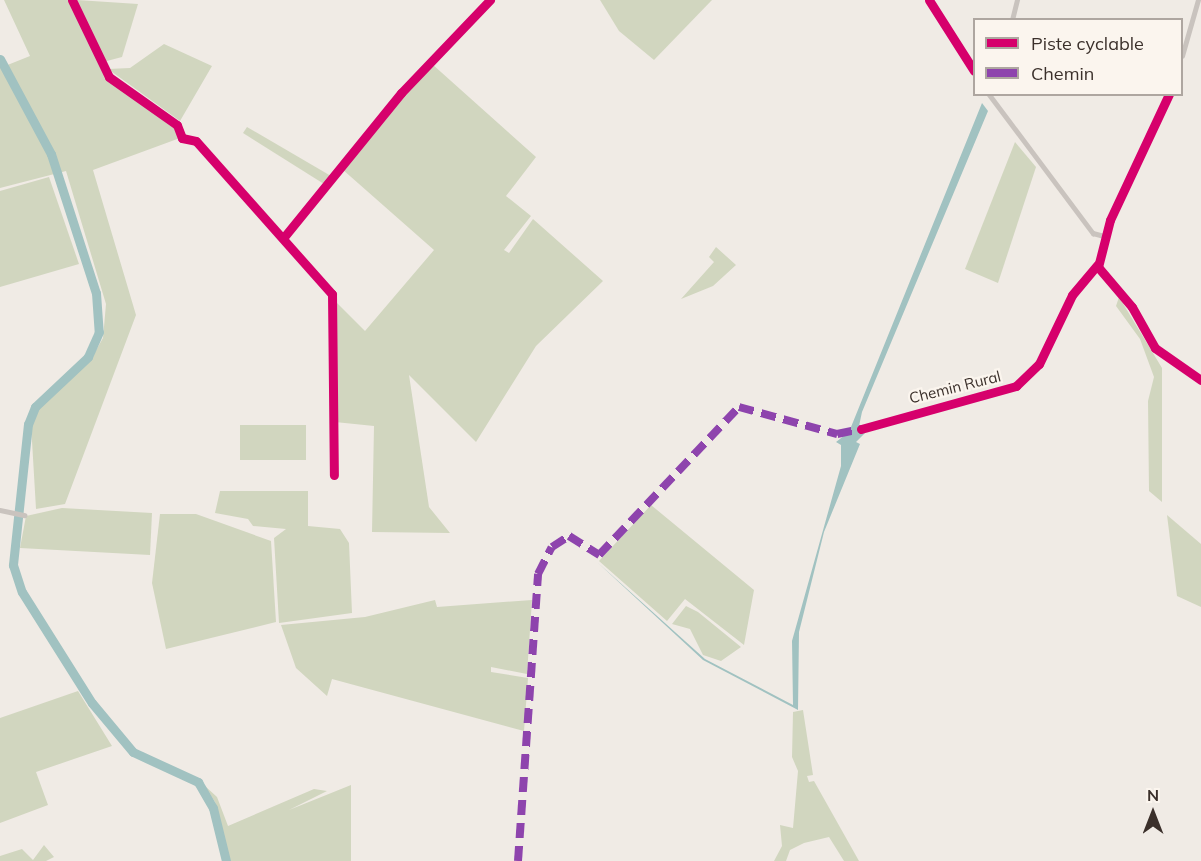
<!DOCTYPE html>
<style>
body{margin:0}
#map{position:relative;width:1201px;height:861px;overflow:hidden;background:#f0ebe5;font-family:Mulish,sans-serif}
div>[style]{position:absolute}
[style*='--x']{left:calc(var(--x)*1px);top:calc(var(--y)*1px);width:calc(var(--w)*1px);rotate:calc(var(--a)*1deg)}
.green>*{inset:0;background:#d1d6bf;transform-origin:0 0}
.water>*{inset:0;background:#a1c2c1}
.river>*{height:9px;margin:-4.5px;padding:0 4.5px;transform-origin:4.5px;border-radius:4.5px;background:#a1c2c1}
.street>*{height:4.5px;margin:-2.25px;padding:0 2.25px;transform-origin:2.25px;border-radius:2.25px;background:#c9c3be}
.quiet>*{height:8px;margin-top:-4px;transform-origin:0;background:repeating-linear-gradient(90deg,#8e44ad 0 15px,transparent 0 23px)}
.cycleway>*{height:9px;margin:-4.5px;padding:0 4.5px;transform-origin:4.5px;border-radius:4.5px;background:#d6006c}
span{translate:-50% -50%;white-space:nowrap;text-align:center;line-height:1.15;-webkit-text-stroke:4.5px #fbf5ee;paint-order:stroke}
.street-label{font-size:15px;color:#3b302b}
.legend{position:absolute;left:973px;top:18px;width:210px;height:78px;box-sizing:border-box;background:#fbf5ee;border:2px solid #aea6a0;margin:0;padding:8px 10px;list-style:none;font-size:18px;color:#3b302b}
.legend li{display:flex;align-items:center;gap:12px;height:30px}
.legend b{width:30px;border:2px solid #aea6a0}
.north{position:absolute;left:1123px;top:783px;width:60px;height:60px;-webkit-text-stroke:4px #fbf5ee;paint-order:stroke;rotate:0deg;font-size:16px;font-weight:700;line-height:24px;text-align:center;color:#3b302b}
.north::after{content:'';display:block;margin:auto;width:21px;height:27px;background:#3b302b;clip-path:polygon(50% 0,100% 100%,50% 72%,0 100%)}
</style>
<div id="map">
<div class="green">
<div style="clip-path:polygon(4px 0,72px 0,104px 75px,173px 125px,180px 138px,93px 170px,136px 315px,65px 504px,36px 509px,31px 424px,40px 405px,90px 361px,103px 338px,106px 304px,66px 171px,0 188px,0 68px,30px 56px)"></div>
<div style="clip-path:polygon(77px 0,138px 4px,122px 57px,103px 62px)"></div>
<div style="clip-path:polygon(600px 0,712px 0,654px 60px,619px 31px)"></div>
<div style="clip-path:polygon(164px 44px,212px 66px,180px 121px,108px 69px,130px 68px)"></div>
<div style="clip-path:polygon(432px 64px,536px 157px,506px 196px,531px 216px,504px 250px,509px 253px,533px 219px,603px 281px,536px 346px,476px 442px,409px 375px,429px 507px,450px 533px,372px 532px,374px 426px,335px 422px,335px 301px,365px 331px,434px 250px,342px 169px)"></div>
<div style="clip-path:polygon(247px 127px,331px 176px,324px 184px,243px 133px)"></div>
<div style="clip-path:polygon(1015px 142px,1036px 167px,998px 283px,965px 269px)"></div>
<div style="clip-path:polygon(49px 177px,79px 264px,0 287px,0 191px)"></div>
<div style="clip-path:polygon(716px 247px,736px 265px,713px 286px,681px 299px,714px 262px,709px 257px)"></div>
<div style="clip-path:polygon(1119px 297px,1162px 368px,1162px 502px,1149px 491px,1148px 401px,1154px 377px,1140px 339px,1116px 306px)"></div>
<div style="left:240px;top:425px;width:66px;height:35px"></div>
<div style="clip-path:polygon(220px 491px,308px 491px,308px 526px,340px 529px,349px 543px,352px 613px,279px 623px,274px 538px,286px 529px,253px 526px,248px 519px,215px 513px)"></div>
<div style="clip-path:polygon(651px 505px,754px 590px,744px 645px,685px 599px,667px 621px,599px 561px)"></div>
<div style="clip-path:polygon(62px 508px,152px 513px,150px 555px,20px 548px,26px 516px)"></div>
<div style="clip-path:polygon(160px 514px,196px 514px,271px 541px,276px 622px,166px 649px,152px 583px)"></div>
<div style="clip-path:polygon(1167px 515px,1201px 544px,1201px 607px,1177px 596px)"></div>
<div style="clip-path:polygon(435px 600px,437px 607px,532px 600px,527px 674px,491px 667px,491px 672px,528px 678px,524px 731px,332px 679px,327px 696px,296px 668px,281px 625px,365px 617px)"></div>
<div style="clip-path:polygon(686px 606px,698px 612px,741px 647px,721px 661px,703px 655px,690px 629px,672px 624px)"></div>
<div style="clip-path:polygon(78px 691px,112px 746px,36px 772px,48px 805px,0 823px,0 718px)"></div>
<div style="clip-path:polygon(803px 710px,813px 775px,807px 776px,809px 782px,814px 781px,859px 861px,844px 861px,829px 837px,804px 843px,790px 850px,786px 861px,774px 861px,782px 846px,780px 825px,793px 828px,798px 771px,792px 757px,793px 712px)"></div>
<div style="clip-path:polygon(351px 785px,351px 861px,230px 861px,215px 802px,205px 786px,217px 797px,228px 826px,314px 789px,327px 791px,289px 810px)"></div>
<div style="clip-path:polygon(44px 845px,54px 857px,46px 861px,0 861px,0 856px,22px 849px,33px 860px)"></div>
</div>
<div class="water">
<div style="clip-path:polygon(982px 103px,988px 111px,862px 412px,859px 426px,865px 433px,856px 442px,860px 444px,824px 532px,799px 632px,798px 710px,703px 660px,597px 562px,705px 659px,793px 705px,792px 641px,841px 466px,841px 445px,836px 442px,849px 432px)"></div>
</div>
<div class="river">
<div style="--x:0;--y:59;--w:108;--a:61.8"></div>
<div style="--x:51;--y:154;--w:146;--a:72.1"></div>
<div style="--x:96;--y:293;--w:39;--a:86"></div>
<div style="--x:99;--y:332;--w:27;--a:114"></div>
<div style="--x:88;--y:357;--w:73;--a:136.7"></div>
<div style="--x:35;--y:407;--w:18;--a:112"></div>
<div style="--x:28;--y:424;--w:142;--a:96.1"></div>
<div style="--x:13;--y:565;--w:28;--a:72"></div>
<div style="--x:22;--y:592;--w:131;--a:57.8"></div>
<div style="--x:92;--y:703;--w:64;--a:50.1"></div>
<div style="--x:133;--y:752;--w:72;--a:24.8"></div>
<div style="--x:198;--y:782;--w:30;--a:60"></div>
<div style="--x:213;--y:808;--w:55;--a:76.2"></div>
</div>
<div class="street">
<div style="--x:72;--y:0;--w:85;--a:64.3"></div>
<div style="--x:109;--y:77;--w:83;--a:35.2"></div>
<div style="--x:177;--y:125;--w:14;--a:69"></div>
<div style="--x:182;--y:138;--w:14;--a:12"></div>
<div style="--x:196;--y:141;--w:205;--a:48.4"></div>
<div style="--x:332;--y:294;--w:181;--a:89.4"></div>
<div style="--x:929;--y:0;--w:84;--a:57.6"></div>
<div style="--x:1012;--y:20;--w:21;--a:-76"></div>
<div style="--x:1182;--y:56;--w:58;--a:-74.1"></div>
<div style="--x:989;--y:94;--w:174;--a:53.2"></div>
<div style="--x:1093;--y:233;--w:11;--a:15"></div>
<div style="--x:1169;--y:94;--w:139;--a:115.1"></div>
<div style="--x:1110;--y:220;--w:49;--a:104.3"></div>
<div style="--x:1098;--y:267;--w:52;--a:49.6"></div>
<div style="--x:1132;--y:307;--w:47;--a:60.7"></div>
<div style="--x:1155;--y:348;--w:56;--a:34.8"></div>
<div style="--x:284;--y:237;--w:186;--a:-50.9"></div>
<div style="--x:401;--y:93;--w:129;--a:-46.3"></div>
<div style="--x:861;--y:429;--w:161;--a:-15.5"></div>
<div style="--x:1016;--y:386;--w:32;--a:-44"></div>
<div style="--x:1039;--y:364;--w:76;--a:-64.4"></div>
<div style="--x:1072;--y:295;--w:40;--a:-50"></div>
<div style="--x:0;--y:510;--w:25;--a:12"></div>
</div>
<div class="quiet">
<div style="--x:518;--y:861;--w:288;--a:-86"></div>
<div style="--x:538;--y:574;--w:30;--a:-63"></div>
<div style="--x:552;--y:547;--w:20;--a:-33"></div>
<div style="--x:569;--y:536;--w:36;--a:32"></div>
<div style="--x:599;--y:555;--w:204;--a:-46.6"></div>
<div style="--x:739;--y:407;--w:102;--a:15.4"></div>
<div style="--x:837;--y:434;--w:25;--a:-12"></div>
</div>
<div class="cycleway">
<div style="--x:72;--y:0;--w:85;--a:64.3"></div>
<div style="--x:109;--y:77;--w:83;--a:35.2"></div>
<div style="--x:177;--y:125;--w:14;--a:69"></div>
<div style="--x:182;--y:138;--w:14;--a:12"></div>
<div style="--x:196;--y:141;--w:205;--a:48.4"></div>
<div style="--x:332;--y:294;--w:181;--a:89.4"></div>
<div style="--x:929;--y:0;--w:84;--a:57.6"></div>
<div style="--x:1169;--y:94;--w:139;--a:115.1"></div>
<div style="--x:1110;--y:220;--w:49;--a:104.3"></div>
<div style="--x:1098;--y:267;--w:52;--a:49.6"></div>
<div style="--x:1132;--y:307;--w:47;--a:60.7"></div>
<div style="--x:1155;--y:348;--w:56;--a:34.8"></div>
<div style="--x:284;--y:237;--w:186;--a:-50.9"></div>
<div style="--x:401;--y:93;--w:129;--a:-46.3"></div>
<div style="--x:861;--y:429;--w:161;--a:-15.5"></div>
<div style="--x:1016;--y:386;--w:32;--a:-44"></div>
<div style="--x:1039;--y:364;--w:76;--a:-64.4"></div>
<div style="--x:1072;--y:295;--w:40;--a:-50"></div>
</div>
<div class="street-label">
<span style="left:955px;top:387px;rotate:-14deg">Chemin Rural</span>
</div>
<ul class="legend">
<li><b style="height:8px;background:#d6006c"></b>Piste cyclable</li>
<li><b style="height:8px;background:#8e44ad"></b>Chemin</li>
</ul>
<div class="north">N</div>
</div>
